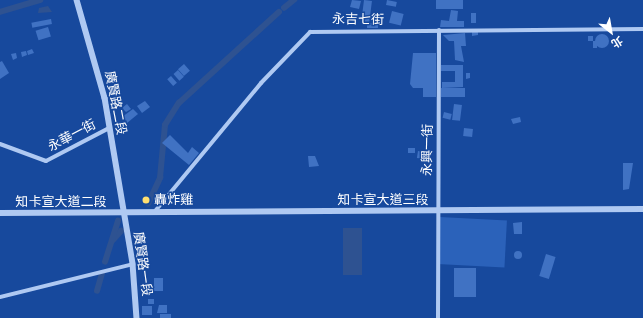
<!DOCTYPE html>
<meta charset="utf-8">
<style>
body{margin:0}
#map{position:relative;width:643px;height:318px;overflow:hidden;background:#17499d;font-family:Arial,"Noto Sans TC",sans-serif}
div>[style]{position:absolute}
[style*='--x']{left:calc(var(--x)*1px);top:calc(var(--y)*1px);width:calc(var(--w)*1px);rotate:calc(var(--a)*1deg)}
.green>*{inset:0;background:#2b62ba;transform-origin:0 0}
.water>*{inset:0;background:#2e5291;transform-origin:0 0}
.round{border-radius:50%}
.canal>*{height:5.5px;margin:-2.75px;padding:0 2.75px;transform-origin:2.75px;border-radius:2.75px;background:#2e5291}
.building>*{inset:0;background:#4072c3;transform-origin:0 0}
.minor>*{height:4px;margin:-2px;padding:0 2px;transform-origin:2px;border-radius:2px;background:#afc9f2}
.tertiary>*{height:5.5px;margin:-2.75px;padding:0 2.75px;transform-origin:2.75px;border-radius:2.75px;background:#afc9f2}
.dots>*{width:11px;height:11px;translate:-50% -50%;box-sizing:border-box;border:2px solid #17499d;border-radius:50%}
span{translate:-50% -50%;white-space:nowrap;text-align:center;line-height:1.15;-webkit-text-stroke:3px #17499d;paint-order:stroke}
.street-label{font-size:13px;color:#fff}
.poi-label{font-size:13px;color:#fff}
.left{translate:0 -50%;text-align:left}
.north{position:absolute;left:591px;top:12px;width:40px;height:40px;-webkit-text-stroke:3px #17499d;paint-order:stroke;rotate:149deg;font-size:11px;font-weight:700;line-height:16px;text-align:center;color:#fff}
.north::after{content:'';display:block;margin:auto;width:14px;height:18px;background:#fff;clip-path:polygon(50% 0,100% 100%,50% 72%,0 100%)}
</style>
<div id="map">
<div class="green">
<div style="left:440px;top:217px;width:67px;height:47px;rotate:3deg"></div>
</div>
<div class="water">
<div style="clip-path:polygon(48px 6px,52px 12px,38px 13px,39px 8px)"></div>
<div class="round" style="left:609.5px;top:37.5px;width:9px;height:9px"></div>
<div style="left:343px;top:228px;width:19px;height:47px"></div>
</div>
<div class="canal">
<div style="--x:284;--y:8;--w:13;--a:-39"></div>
<div style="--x:0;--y:12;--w:42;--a:-16.7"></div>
<div style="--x:148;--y:204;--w:29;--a:-65"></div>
<div style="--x:160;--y:178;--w:53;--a:-84.6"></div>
<div style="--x:165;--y:125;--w:26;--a:-58"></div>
<div style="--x:179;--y:103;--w:135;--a:-42.3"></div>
<div style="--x:113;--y:240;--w:12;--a:-48"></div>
<div style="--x:105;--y:262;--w:43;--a:-72.4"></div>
<div style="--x:97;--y:291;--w:18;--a:-74"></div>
</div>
<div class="building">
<div style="clip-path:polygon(352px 0,361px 1px,359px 9px,350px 7px)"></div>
<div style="left:364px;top:0;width:8px;height:23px;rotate:7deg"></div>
<div style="left:387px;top:0;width:10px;height:5px;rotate:11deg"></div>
<div style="left:436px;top:0;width:27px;height:9px"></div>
<div style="clip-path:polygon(451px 10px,458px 11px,457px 21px,464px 21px,464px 27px,440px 27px,441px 20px,449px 21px)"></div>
<div style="left:392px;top:11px;width:12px;height:12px;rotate:14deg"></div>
<div style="left:471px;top:13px;width:5px;height:10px"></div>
<div style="left:336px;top:15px;width:7px;height:8px;rotate:27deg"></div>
<div style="left:51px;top:19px;width:5px;height:20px;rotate:79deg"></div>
<div style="left:367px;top:23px;width:11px;height:5px"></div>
<div style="left:48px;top:27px;width:10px;height:13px;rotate:73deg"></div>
<div style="clip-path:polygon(478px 31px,478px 35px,472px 36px,472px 32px)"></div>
<div style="clip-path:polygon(465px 33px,466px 46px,461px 46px,464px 62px,455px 60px,454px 41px,449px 41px,443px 35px)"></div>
<div class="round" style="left:595px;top:34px;width:14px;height:14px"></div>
<div style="left:588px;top:36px;width:5px;height:5px"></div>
<div style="left:593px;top:41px;width:4px;height:7px"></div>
<div style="clip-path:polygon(32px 49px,34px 53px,28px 55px,27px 51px)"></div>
<div style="clip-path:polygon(26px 51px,27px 55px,22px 57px,21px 52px)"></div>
<div style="clip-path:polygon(16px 53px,17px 58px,13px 60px,11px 54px)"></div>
<div style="clip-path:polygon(413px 53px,436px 53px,436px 97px,423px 97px,423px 88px,413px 88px,410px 84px)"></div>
<div style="clip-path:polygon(2px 61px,9px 73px,0 79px,0 62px)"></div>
<div style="left:184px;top:64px;width:9px;height:8px;rotate:49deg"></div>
<div style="clip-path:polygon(441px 65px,463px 65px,463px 87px,442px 88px,442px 82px,455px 82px,455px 71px,441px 71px)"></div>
<div style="left:178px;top:70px;width:9px;height:6px;rotate:49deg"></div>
<div style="clip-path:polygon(466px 73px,470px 73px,470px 78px,466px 79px)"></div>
<div style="left:171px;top:76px;width:9px;height:5px;rotate:49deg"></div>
<div style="left:441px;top:88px;width:24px;height:9px"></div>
<div style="clip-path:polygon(145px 101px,150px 107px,142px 113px,137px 106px)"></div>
<div style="clip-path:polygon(127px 104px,131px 109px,126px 112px,122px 108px)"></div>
<div style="left:454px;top:104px;width:8px;height:16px;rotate:7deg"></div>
<div style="clip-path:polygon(133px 109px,138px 114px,127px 123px,122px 117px)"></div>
<div style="left:444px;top:112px;width:8px;height:6px;rotate:14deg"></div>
<div style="clip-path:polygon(520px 117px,521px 122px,513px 124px,511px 119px)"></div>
<div style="left:464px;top:128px;width:9px;height:8px;rotate:6deg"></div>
<div style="clip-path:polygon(170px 135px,188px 153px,192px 147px,199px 153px,189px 165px,162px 143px)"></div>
<div style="left:408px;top:148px;width:7px;height:5px"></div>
<div style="left:418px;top:151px;width:12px;height:7px;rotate:9deg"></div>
<div style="clip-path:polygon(308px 156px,315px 156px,319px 166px,309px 167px)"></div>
<div style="clip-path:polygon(623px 163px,633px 163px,629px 189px,623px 190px)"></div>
<div style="clip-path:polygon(522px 222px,522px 234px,514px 234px,513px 223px)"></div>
<div class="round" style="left:514px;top:251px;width:8px;height:8px"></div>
<div style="left:546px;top:254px;width:10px;height:23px;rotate:17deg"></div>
<div style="left:454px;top:268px;width:22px;height:29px"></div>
<div style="left:154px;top:278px;width:9px;height:13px"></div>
<div style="left:148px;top:299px;width:6px;height:5px"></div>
<div style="clip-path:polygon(159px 305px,167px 305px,167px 313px,157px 313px)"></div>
<div style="left:142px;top:306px;width:10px;height:9px"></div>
<div style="left:160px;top:314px;width:11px;height:4px"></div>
</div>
<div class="minor">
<div style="--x:0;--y:144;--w:49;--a:20.3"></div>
<div style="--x:46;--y:161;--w:71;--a:-27.6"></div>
<div style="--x:156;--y:210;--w:165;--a:-50.4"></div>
<div style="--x:261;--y:83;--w:71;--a:-46.1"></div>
<div style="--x:310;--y:32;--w:333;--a:-0.5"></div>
<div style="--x:0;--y:297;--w:137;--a:-13.9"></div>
<div style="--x:438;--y:318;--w:288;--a:-89.8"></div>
</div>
<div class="tertiary">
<div style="--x:77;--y:0;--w:102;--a:74.1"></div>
<div style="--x:105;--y:98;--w:168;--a:80.4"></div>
<div style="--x:133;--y:264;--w:54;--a:85.8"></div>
<div style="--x:0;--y:213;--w:643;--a:-0.36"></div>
</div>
<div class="dots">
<div style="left:146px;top:200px;background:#ffdf70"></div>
</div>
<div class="street-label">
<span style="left:358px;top:20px;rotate:1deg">永吉七街</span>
<span style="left:115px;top:103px;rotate:79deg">廣賢路二段</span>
<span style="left:72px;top:136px;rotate:-28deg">永華一街</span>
<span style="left:428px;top:150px;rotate:-89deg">永興一街</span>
<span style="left:383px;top:200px">知卡宣大道三段</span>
<span style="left:61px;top:202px">知卡宣大道二段</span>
<span style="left:142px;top:264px;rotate:82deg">廣賢路一段</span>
</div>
<div class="poi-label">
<span class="left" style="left:154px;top:200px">轟炸雞</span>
</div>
<div class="north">北</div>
</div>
